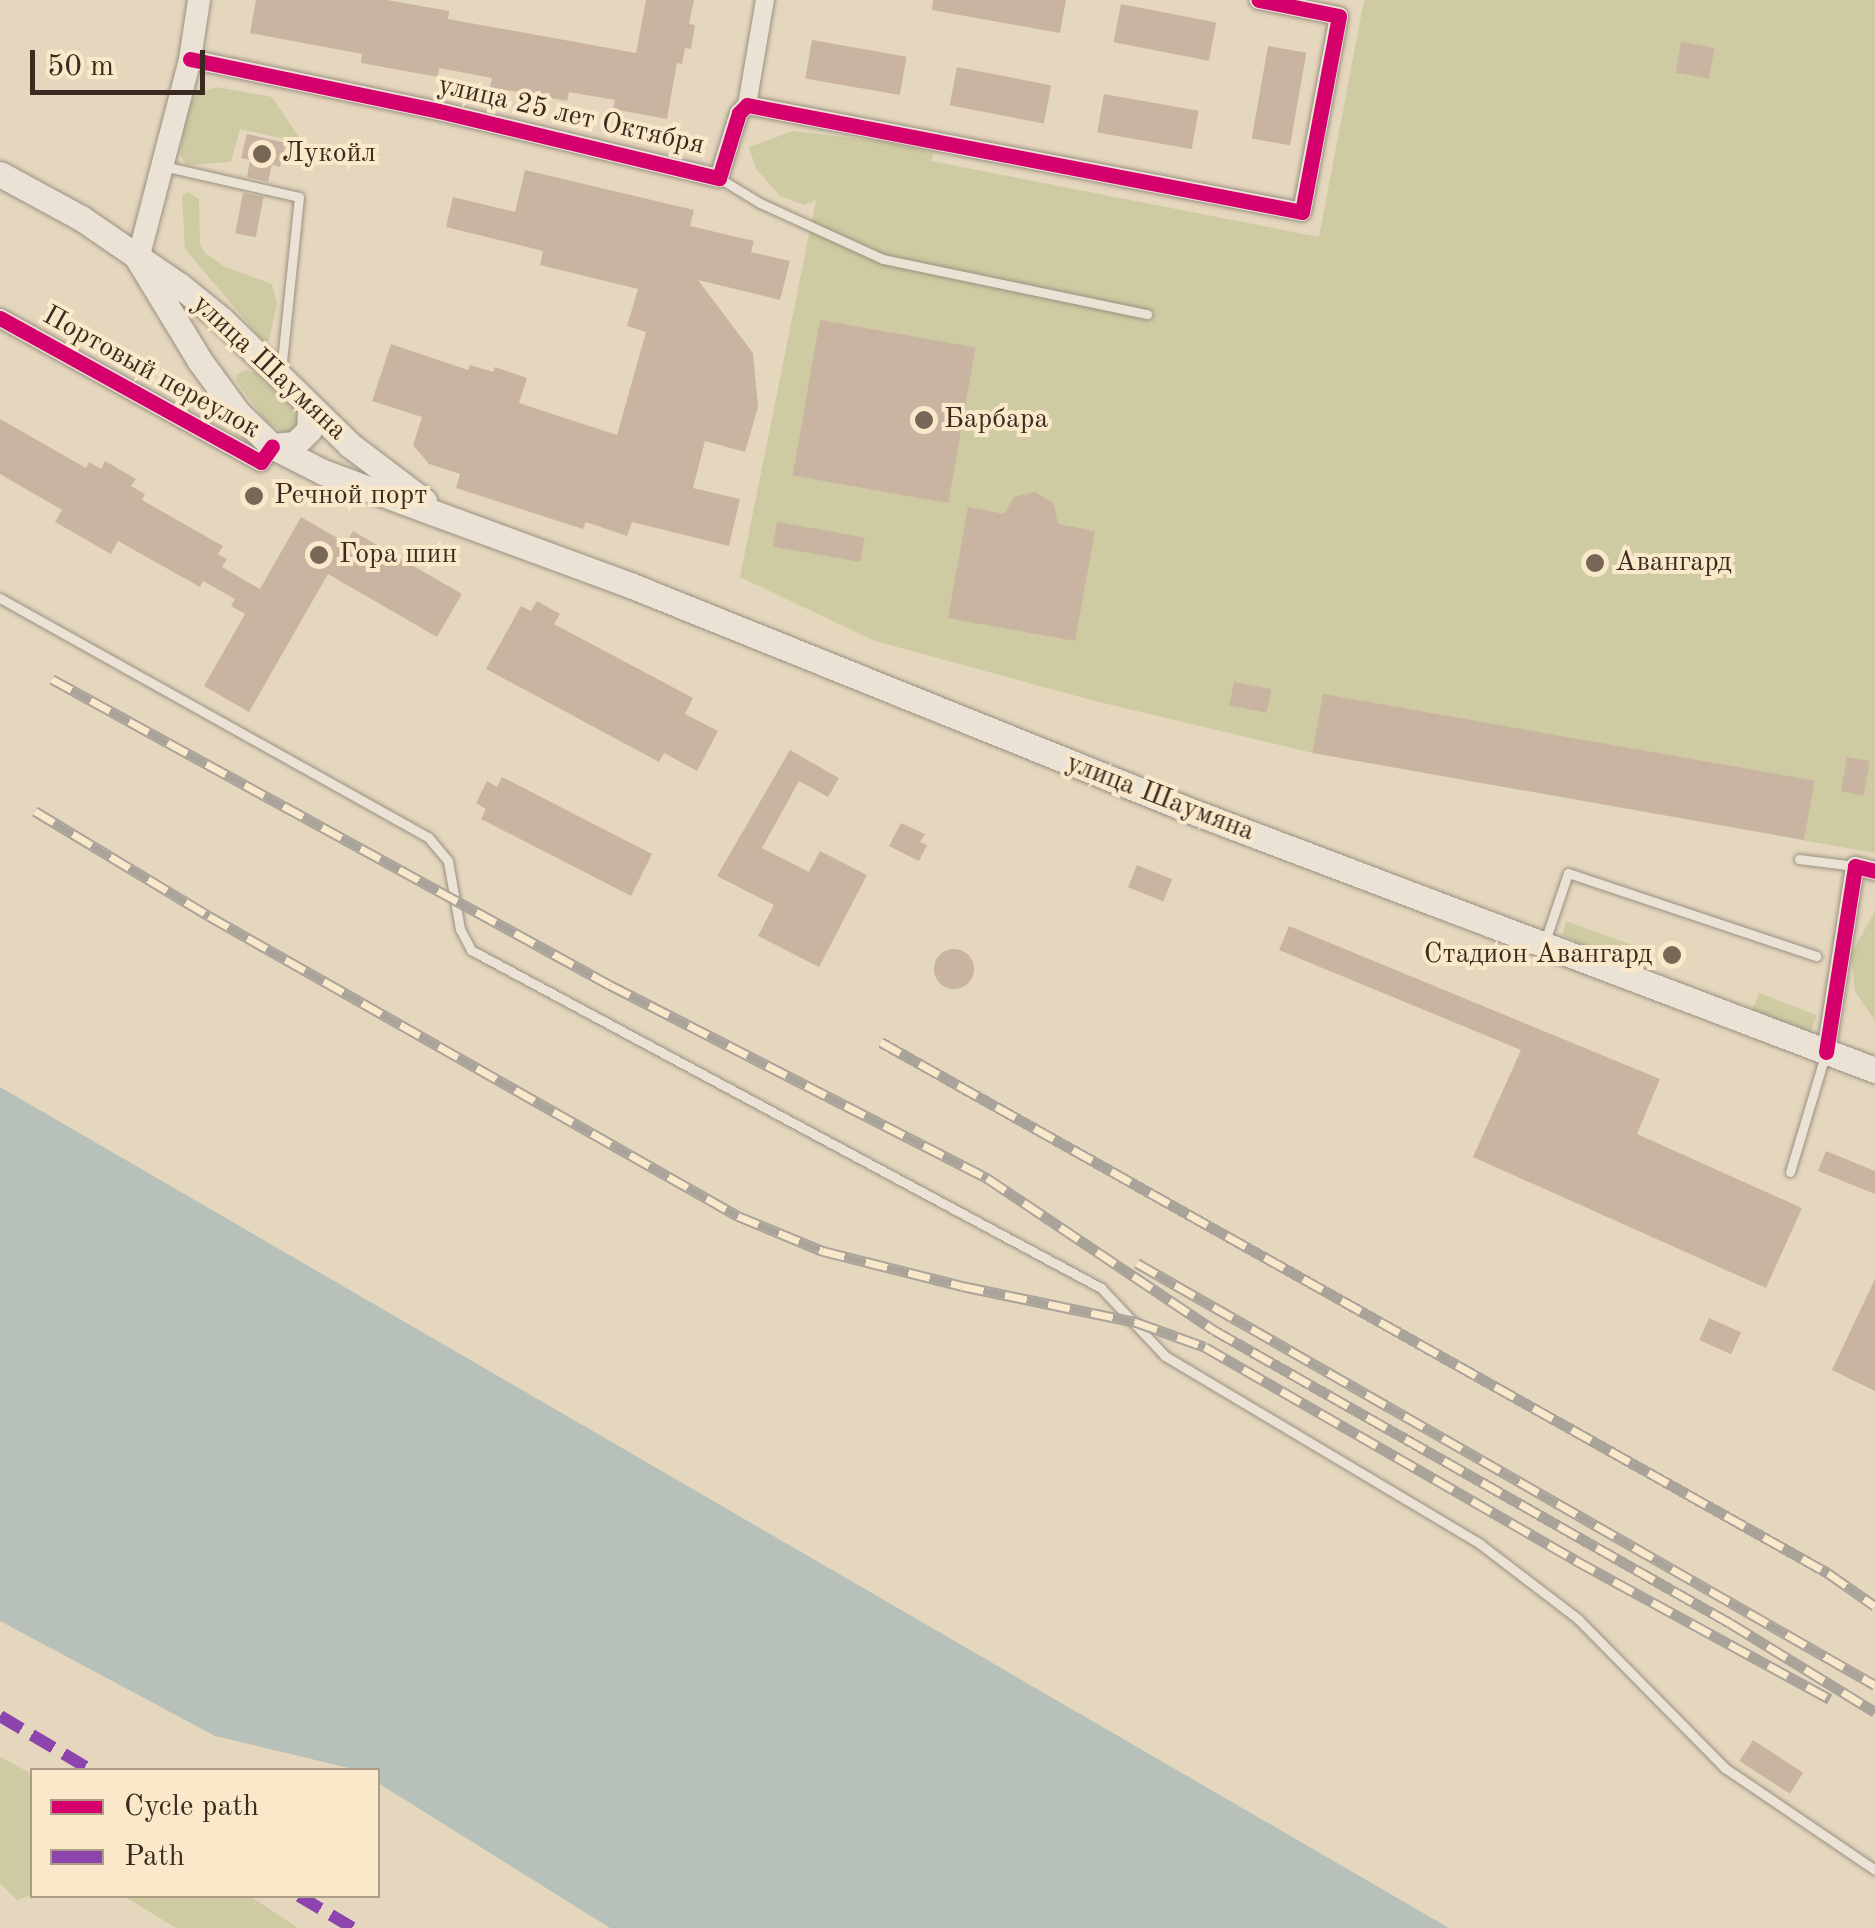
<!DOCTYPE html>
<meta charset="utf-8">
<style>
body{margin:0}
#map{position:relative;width:1875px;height:1928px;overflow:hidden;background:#e5d7be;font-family:"Old Standard TT",serif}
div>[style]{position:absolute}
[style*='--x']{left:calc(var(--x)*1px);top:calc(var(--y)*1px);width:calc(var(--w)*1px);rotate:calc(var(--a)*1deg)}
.green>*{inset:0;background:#cecaa1;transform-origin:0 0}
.water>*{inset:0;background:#b7c1b9}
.building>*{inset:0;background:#c9b4a1;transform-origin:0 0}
.round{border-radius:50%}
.roads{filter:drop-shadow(0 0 2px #9a9081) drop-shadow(0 0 2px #9a9081)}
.service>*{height:9px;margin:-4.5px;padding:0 4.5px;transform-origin:4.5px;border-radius:4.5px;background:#e9e2d5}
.minor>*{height:18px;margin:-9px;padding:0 9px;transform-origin:9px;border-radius:9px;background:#e9e2d5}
.tertiary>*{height:22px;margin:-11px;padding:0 11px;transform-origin:11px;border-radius:11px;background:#e9e2d5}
.secondary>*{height:25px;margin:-12.5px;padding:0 12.5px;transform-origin:12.5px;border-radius:12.5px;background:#e9e2d5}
.rail>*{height:11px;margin-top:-5.5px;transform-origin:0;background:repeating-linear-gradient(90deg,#f9e8ca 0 22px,#aaa399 0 44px);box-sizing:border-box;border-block:2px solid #aaa399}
.quiet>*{height:12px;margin-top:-6px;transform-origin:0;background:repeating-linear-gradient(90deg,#8e44ad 0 25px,transparent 0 37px)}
.cycleway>*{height:15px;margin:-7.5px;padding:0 7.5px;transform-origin:7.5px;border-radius:7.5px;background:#d6006c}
.dots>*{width:28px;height:28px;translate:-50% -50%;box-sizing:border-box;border:5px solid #f9e8ca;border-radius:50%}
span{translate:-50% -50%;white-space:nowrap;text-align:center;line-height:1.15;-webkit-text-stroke:8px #f9e8ca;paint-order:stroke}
.street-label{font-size:28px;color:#3b2a1f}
.poi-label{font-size:28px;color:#3b2a1f}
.left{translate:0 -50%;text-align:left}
.right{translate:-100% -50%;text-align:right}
.legend{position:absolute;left:30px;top:1768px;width:350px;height:130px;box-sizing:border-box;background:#f9e8ca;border:2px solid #ad9c86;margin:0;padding:12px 18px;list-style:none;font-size:30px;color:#3b2a1f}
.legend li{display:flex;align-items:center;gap:20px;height:50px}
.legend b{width:50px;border:2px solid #ad9c86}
.scale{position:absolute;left:30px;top:50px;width:175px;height:45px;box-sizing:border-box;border:5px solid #3b2a1f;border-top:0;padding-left:12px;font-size:30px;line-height:35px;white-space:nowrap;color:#3b2a1f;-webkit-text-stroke:8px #f9e8ca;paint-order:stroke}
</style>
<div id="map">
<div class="green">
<div style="clip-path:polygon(1364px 0,1875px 0,1875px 853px,1313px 753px,1091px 700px,875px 641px,740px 577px,816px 200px,804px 205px,780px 196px,756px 169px,749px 147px,793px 131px,886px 142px,934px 153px,931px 161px,1319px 237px)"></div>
<div style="clip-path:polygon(216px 87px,272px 97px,303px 143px,240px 129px,231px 162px,186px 165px,180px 154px,188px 106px,198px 93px)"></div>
<div style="clip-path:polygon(188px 192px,199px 199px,200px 245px,205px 253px,225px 267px,272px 284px,277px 303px,269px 341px,263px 341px,185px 249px,182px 196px)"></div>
<div style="clip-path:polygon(245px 370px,255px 373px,297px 415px,300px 426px,287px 436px,266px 421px,236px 381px,236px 375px)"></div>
<div style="clip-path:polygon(1875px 911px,1875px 1021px,1855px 991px,1851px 954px)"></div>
<div style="clip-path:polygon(1566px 921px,1643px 949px,1641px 956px,1592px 949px,1562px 935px)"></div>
<div style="left:1759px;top:993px;width:62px;height:18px;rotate:21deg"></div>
<div style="clip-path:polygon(0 1757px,32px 1774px,32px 1895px,17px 1900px,0 1883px)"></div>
<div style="clip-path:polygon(124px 1896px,250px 1896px,298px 1928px,176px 1928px)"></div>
</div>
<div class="water">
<div style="clip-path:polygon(0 1087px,1449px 1928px,610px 1928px,378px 1783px,378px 1770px,357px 1770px,215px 1736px,0 1621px)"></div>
</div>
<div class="building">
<div style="clip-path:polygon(256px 0,387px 0,449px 11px,448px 19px,636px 53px,646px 0,694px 0,689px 24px,695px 25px,691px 49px,685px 48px,682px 64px,677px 63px,667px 119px,613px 109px,615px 100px,569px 92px,567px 101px,490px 87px,492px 78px,439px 68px,438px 77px,361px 63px,362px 54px,250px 33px)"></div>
<div style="clip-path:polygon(933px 0,1066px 0,1060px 33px,932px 10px)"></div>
<div style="left:1121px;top:4px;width:97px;height:39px;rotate:11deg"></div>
<div style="left:812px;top:40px;width:96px;height:39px;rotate:10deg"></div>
<div style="left:1681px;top:42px;width:34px;height:31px;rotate:10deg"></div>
<div style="left:1268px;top:46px;width:39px;height:94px;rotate:10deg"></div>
<div style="left:957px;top:67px;width:96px;height:39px;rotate:11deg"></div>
<div style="left:1104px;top:94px;width:96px;height:39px;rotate:10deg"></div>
<div style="clip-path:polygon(247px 134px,286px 143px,280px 167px,272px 165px,268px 182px,247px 177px,250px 160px,241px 158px)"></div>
<div style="clip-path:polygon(525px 170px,694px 210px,690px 226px,754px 241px,751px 252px,790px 261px,780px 300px,698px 280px,753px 353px,758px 407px,745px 452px,705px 441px,693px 488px,740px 499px,729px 546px,632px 522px,627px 536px,586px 522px,583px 529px,456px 488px,460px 474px,429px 464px,413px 445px,422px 417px,372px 401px,391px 344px,468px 370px,470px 365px,493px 372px,495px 367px,527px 378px,519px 403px,617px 435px,646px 332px,627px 326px,638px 289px,540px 265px,543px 251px,446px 227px,453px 197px,515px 212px)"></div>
<div style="left:243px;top:193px;width:21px;height:41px;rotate:11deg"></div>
<div style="left:820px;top:320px;width:158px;height:158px;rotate:10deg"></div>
<div style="clip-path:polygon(0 419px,86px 468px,89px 462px,101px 469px,105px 461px,136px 479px,131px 486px,145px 494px,142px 500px,223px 546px,218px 554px,227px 559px,222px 567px,260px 589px,301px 517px,346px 543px,353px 531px,462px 594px,437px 637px,328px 574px,249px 712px,204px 686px,245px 614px,231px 606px,235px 599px,203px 581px,200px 587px,118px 541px,111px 554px,55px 522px,62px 510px,0 474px)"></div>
<div style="clip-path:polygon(1035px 492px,1054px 504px,1058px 524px,1095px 531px,1075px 641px,948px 618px,968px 507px,1004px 514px,1014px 497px)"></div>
<div style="left:777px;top:522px;width:89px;height:25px;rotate:10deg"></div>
<div style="clip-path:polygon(537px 601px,560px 614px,554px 624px,693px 698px,685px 714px,718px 731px,697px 771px,664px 753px,659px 762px,486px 669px,521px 606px,531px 611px)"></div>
<div style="left:1234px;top:682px;width:38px;height:24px;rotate:11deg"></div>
<div style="left:1323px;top:694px;width:499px;height:60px;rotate:10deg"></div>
<div style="clip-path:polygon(790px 750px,839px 778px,828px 797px,799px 781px,762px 848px,809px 872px,820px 851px,867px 875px,819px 967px,758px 936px,774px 905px,717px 876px)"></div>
<div style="left:1847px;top:757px;width:23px;height:35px;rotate:10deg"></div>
<div style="clip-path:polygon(502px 777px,652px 854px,631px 896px,481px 819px,486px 809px,476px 803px,487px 781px,497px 787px)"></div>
<div style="clip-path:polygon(901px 823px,925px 834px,920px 842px,927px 845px,919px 861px,889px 846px)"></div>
<div style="left:1137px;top:865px;width:38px;height:24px;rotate:22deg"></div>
<div style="clip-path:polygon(1289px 926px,1660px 1079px,1637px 1134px,1802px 1208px,1766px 1288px,1473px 1157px,1521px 1050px,1279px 950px)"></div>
<div class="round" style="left:934px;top:949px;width:40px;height:40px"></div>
<div style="clip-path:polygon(1826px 1151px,1875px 1171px,1875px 1194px,1818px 1171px)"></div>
<div style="clip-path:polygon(1875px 1279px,1875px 1391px,1832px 1370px)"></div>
<div style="left:1709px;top:1318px;width:35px;height:24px;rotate:24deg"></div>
<div style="left:1753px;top:1740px;width:60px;height:25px;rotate:33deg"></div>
</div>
<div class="roads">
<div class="service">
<div style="--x:163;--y:166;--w:139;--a:12.8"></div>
<div style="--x:299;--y:197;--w:174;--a:95.9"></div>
<div style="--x:719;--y:178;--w:48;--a:31.4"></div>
<div style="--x:760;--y:203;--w:135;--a:24.5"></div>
<div style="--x:883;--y:259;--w:270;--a:11.8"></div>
<div style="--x:0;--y:598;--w:490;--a:29.2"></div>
<div style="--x:428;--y:837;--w:31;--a:50"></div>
<div style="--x:448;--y:861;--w:69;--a:80"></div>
<div style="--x:460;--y:929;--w:24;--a:62"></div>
<div style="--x:471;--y:950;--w:715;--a:28.21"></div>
<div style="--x:1101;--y:1288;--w:93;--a:46.7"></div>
<div style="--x:1165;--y:1356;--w:367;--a:30.8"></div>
<div style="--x:1480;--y:1544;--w:123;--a:37.4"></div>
<div style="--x:1578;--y:1619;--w:209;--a:45.4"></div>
<div style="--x:1725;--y:1768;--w:181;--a:34.2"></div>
<div style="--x:1799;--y:859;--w:56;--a:7.1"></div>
<div style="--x:1544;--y:944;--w:75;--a:-71.3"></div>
<div style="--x:1568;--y:873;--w:262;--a:18.5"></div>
<div style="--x:1790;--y:1172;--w:122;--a:-73.3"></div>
</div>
<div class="minor">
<div style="--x:190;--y:59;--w:254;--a:11.8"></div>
<div style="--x:439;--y:111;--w:288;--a:13.5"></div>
<div style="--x:719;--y:178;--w:68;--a:-72.9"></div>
<div style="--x:739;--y:113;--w:11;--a:-45"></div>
<div style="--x:747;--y:105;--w:565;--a:10.91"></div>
<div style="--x:1302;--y:212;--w:199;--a:-79.3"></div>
<div style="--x:1339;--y:16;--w:82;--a:-168.7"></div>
<div style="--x:747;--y:105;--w:107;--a:-80.3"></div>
<div style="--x:0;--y:318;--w:298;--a:28.9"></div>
<div style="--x:261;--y:462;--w:19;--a:-55"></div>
<div style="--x:1826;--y:1052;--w:188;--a:-81.1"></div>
<div style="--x:1855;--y:866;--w:21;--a:14"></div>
</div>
<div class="tertiary">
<div style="--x:138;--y:259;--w:207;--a:-75.4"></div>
<div style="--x:190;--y:59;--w:60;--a:-81.3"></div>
</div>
<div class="secondary">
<div style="--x:0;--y:174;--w:92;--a:28.5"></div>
<div style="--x:81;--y:218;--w:119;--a:34.4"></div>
<div style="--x:179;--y:285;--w:55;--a:39.1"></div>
<div style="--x:222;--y:320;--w:179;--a:44.3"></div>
<div style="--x:350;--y:445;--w:93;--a:37.1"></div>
<div style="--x:138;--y:259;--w:119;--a:58.7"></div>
<div style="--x:200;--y:361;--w:63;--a:54"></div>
<div style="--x:237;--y:412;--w:49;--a:44.2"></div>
<div style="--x:272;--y:446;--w:57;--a:27"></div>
<div style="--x:323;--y:472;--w:327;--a:20.2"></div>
<div style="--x:630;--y:585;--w:599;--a:21.94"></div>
<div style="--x:1186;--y:809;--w:737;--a:20.75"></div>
<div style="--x:272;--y:446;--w:23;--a:-5"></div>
<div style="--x:295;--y:444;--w:20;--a:-45"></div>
<div style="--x:309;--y:430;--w:22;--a:-87"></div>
</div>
</div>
<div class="rail">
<div style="--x:52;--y:679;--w:636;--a:28.74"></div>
<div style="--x:610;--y:985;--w:424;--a:27.1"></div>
<div style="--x:987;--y:1178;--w:273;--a:33.8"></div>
<div style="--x:1214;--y:1330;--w:593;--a:29.59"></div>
<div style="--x:1730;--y:1623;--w:170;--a:31.5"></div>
<div style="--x:35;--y:811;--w:203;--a:31.1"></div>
<div style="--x:209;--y:916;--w:608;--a:29.56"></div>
<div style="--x:738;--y:1216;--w:92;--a:22.4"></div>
<div style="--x:823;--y:1251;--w:143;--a:14.1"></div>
<div style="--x:962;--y:1286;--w:178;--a:11.7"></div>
<div style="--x:1136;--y:1322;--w:73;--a:19.9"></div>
<div style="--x:1205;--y:1347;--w:427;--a:29.9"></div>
<div style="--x:1575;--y:1560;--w:290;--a:28.6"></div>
<div style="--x:881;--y:1042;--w:1086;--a:29.28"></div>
<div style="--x:1828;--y:1573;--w:57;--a:35.1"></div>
<div style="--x:1137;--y:1263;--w:850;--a:29.76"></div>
</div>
<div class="quiet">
<div style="--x:0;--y:1716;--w:106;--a:30.7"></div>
<div style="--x:299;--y:1896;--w:63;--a:30.7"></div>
</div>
<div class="cycleway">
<div style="--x:190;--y:59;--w:254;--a:11.8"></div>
<div style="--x:439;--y:111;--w:288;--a:13.5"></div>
<div style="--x:719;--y:178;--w:68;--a:-72.9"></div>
<div style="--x:739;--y:113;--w:11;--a:-45"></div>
<div style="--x:747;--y:105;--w:565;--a:10.91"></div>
<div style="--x:1302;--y:212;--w:199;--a:-79.3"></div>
<div style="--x:1339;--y:16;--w:82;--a:-168.7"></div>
<div style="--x:0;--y:318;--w:298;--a:28.9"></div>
<div style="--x:261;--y:462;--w:19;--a:-55"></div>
<div style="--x:1826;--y:1052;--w:188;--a:-81.1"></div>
<div style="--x:1855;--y:866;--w:21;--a:14"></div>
</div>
<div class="dots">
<div style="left:262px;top:154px;background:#766757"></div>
<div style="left:924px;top:420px;background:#766757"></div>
<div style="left:254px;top:496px;background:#766757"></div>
<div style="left:319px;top:555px;background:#766757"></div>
<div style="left:1595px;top:563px;background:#766757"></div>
<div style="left:1672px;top:955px;background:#766757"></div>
</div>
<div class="street-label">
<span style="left:571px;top:116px;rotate:13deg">улица 25 лет Октября</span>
<span style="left:269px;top:368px;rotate:43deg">улица Шаумяна</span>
<span style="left:151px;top:373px;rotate:29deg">Портовый переулок</span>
<span style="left:1160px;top:798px;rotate:21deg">улица Шаумяна</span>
</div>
<div class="poi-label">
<span class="left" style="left:282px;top:154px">Лукойл</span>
<span class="left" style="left:944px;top:420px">Барбара</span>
<span class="left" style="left:274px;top:496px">Речной порт</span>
<span class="left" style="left:339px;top:555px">Гора шин</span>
<span class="left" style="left:1615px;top:563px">Авангард</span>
<span class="right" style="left:1652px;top:955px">Стадион Авангард</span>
</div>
<ul class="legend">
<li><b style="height:12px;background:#d6006c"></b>Cycle path</li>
<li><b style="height:12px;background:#8e44ad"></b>Path</li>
</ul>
<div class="scale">50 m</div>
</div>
